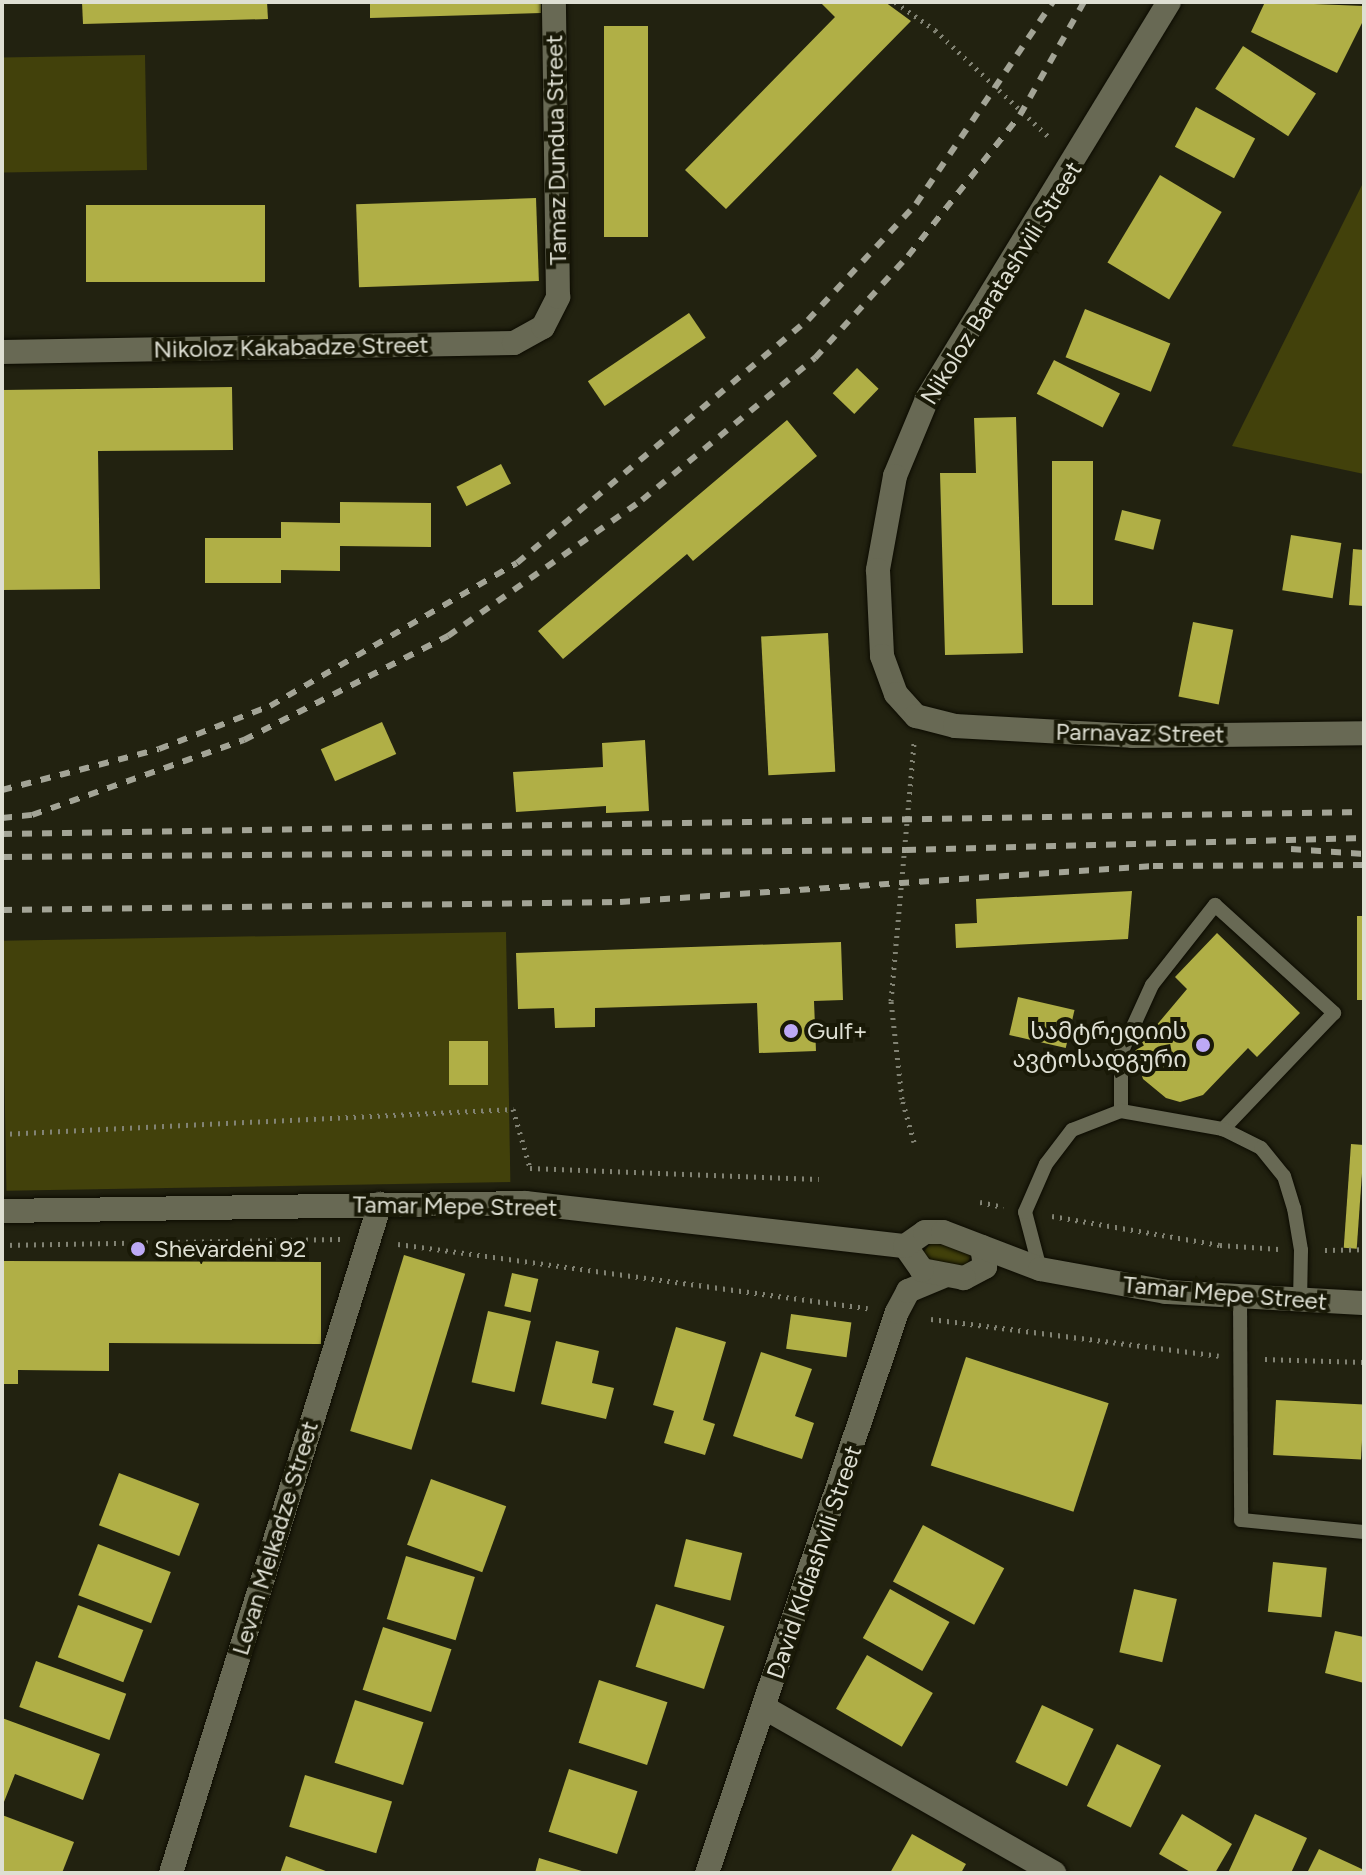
<!DOCTYPE html>
<meta charset="utf-8">
<style>
body{margin:0}
#map{position:relative;width:1366px;height:1875px;overflow:hidden;background:#222210;font-family:Figtree,"Noto Sans Georgian",sans-serif}
div>[style]{position:absolute}
[style*='--x']{left:calc(var(--x)*1px);top:calc(var(--y)*1px);width:calc(var(--w)*1px);rotate:calc(var(--a)*1deg)}
.green>*{inset:0;background:#42410b;transform-origin:0 0}
.building>*{inset:0;background:#b0af46;transform-origin:0 0}
.path>*{height:5px;margin-top:-2.5px;transform-origin:0;background:repeating-linear-gradient(90deg,#828374 0 2px,transparent 0 8px)}
.roads{filter:drop-shadow(0 0 2px #0c0b00) drop-shadow(0 0 2px #0c0b00)}
.lane>*{height:14px;margin:-7px;padding:0 7px;transform-origin:7px;border-radius:7px;background:#686954}
.street>*{height:24px;margin:-12px;padding:0 12px;transform-origin:12px;border-radius:12px;background:#686954}
.secondary>*{height:24px;margin:-12px;padding:0 12px;transform-origin:12px;border-radius:12px;background:#686954}
.rail>*{height:6px;margin-top:-3px;transform-origin:0;background:repeating-linear-gradient(90deg,#a3a496 0 10px,transparent 0 20px)}
.dots>*{width:22px;height:22px;translate:-50% -50%;box-sizing:border-box;border:4px solid #191907;border-radius:50%}
span{translate:-50% -50%;white-space:nowrap;text-align:center;line-height:1.15;-webkit-text-stroke:8px #191907;paint-order:stroke}
.street-label{font-size:24px;color:#dedfd3}
.poi-label{font-size:24px;color:#dedfd3}
.left{translate:0 -50%;text-align:left}
.right{translate:-100% -50%;text-align:right}
.frame{position:absolute;inset:0;border:4px solid #dedfd3;pointer-events:none}
</style>
<div id="map">
<div class="green">
<div style="left:145px;top:55px;width:115px;height:143px;rotate:89deg"></div>
<div style="clip-path:polygon(1364px 181px,1364px 474px,1232px 446px)"></div>
<div style="left:506px;top:932px;width:250px;height:504px;rotate:89deg"></div>
<div style="clip-path:polygon(935px 1238px,971px 1255px,965px 1269px,930px 1267px,922px 1254px)"></div>
</div>
<div class="building">
<div style="clip-path:polygon(82px 2px,267px 2px,268px 19px,83px 24px)"></div>
<div style="clip-path:polygon(370px 2px,541px 2px,541px 13px,370px 18px)"></div>
<div style="clip-path:polygon(820px 2px,885px 2px,911px 21px,726px 209px,685px 170px,835px 17px)"></div>
<div style="clip-path:polygon(1265px 2px,1364px 6px,1364px 19px,1337px 73px,1251px 32px)"></div>
<div style="left:604px;top:26px;width:44px;height:211px"></div>
<div style="left:1243px;top:46px;width:87px;height:51px;rotate:33deg"></div>
<div style="left:1196px;top:107px;width:67px;height:45px;rotate:28deg"></div>
<div style="left:1160px;top:175px;width:72px;height:102px;rotate:31deg"></div>
<div style="left:536px;top:198px;width:83px;height:180px;rotate:88deg"></div>
<div style="left:265px;top:205px;width:77px;height:179px;rotate:90deg"></div>
<div style="left:1085px;top:309px;width:92px;height:52px;rotate:22deg"></div>
<div style="left:689px;top:313px;width:30px;height:122px;rotate:56deg"></div>
<div style="left:1054px;top:360px;width:74px;height:38px;rotate:27deg"></div>
<div style="left:857px;top:368px;width:30px;height:35px;rotate:44deg"></div>
<div style="clip-path:polygon(232px 387px,233px 450px,98px 451px,100px 589px,2px 590px,2px 390px)"></div>
<div style="clip-path:polygon(1016px 417px,1023px 653px,945px 655px,940px 473px,976px 473px,974px 418px)"></div>
<div style="clip-path:polygon(787px 420px,817px 456px,693px 561px,687px 554px,563px 659px,538px 631px)"></div>
<div style="left:1052px;top:461px;width:41px;height:144px"></div>
<div style="left:501px;top:464px;width:22px;height:50px;rotate:63deg"></div>
<div style="clip-path:polygon(340px 502px,431px 503px,431px 547px,340px 546px,340px 571px,281px 570px,281px 583px,205px 583px,205px 538px,281px 538px,281px 522px,340px 523px)"></div>
<div style="left:1122px;top:510px;width:40px;height:31px;rotate:14deg"></div>
<div style="left:1291px;top:535px;width:51px;height:56px;rotate:9deg"></div>
<div style="clip-path:polygon(1353px 549px,1364px 550px,1364px 606px,1349px 605px)"></div>
<div style="left:1193px;top:622px;width:41px;height:76px;rotate:11deg"></div>
<div style="left:828px;top:633px;width:139px;height:67px;rotate:87deg"></div>
<div style="left:382px;top:722px;width:35px;height:67px;rotate:66deg"></div>
<div style="clip-path:polygon(645px 740px,649px 811px,606px 813px,606px 806px,516px 812px,513px 772px,603px 767px,602px 743px)"></div>
<div style="clip-path:polygon(1132px 891px,1128px 939px,956px 948px,955px 924px,977px 923px,976px 899px)"></div>
<div style="left:1357px;top:916px;width:7px;height:84px"></div>
<div style="clip-path:polygon(1217px 933px,1300px 1013px,1257px 1057px,1248px 1048px,1203px 1095px,1180px 1102px,1166px 1098px,1143px 1079px,1134px 1052px,1187px 989px,1175px 977px)"></div>
<div style="clip-path:polygon(841px 942px,843px 1000px,814px 1001px,816px 1051px,759px 1053px,757px 1003px,595px 1008px,595px 1027px,555px 1028px,554px 1008px,518px 1009px,516px 953px)"></div>
<div style="left:1018px;top:997px;width:58px;height:39px;rotate:13deg"></div>
<div style="left:449px;top:1041px;width:39px;height:44px"></div>
<div style="left:1351px;top:1144px;width:13px;height:104px;rotate:4deg"></div>
<div style="left:404px;top:1255px;width:64px;height:184px;rotate:17deg"></div>
<div style="clip-path:polygon(2px 1261px,321px 1262px,321px 1344px,109px 1343px,109px 1371px,18px 1370px,18px 1384px,2px 1384px)"></div>
<div style="left:512px;top:1273px;width:27px;height:34px;rotate:13deg"></div>
<div style="left:488px;top:1311px;width:44px;height:73px;rotate:13deg"></div>
<div style="left:791px;top:1314px;width:61px;height:35px;rotate:8deg"></div>
<div style="clip-path:polygon(676px 1327px,726px 1342px,703px 1420px,715px 1424px,705px 1455px,664px 1443px,674px 1411px,653px 1405px)"></div>
<div style="clip-path:polygon(556px 1341px,599px 1351px,592px 1383px,614px 1388px,606px 1419px,541px 1404px)"></div>
<div style="clip-path:polygon(761px 1352px,812px 1369px,795px 1416px,814px 1423px,802px 1459px,733px 1436px)"></div>
<div style="left:966px;top:1357px;width:150px;height:114px;rotate:18deg"></div>
<div style="left:1276px;top:1400px;width:88px;height:55px;rotate:3deg"></div>
<div style="left:119px;top:1473px;width:86px;height:56px;rotate:21deg"></div>
<div style="left:431px;top:1479px;width:80px;height:70px;rotate:20deg"></div>
<div style="left:923px;top:1525px;width:92px;height:64px;rotate:28deg"></div>
<div style="left:686px;top:1539px;width:58px;height:49px;rotate:14deg"></div>
<div style="left:98px;top:1544px;width:78px;height:55px;rotate:21deg"></div>
<div style="left:406px;top:1556px;width:72px;height:66px;rotate:17deg"></div>
<div style="left:1273px;top:1562px;width:54px;height:50px;rotate:6deg"></div>
<div style="left:890px;top:1589px;width:68px;height:56px;rotate:29deg"></div>
<div style="left:1134px;top:1589px;width:44px;height:65px;rotate:13deg"></div>
<div style="left:656px;top:1604px;width:72px;height:66px;rotate:18deg"></div>
<div style="left:78px;top:1605px;width:70px;height:56px;rotate:21deg"></div>
<div style="left:383px;top:1627px;width:72px;height:66px;rotate:18deg"></div>
<div style="clip-path:polygon(1335px 1631px,1364px 1637px,1364px 1683px,1325px 1673px)"></div>
<div style="left:867px;top:1655px;width:76px;height:62px;rotate:30deg"></div>
<div style="left:36px;top:1661px;width:96px;height:49px;rotate:20deg"></div>
<div style="left:599px;top:1680px;width:72px;height:66px;rotate:18deg"></div>
<div style="left:355px;top:1700px;width:72px;height:66px;rotate:18deg"></div>
<div style="left:1042px;top:1705px;width:57px;height:63px;rotate:25deg"></div>
<div style="clip-path:polygon(2px 1718px,100px 1754px,83px 1800px,15px 1774px,2px 1807px)"></div>
<div style="left:1117px;top:1744px;width:49px;height:69px;rotate:26deg"></div>
<div style="left:569px;top:1769px;width:72px;height:66px;rotate:18deg"></div>
<div style="left:305px;top:1775px;width:91px;height:54px;rotate:17deg"></div>
<div style="clip-path:polygon(1182px 1814px,1232px 1844px,1215px 1873px,1192px 1873px,1159px 1854px)"></div>
<div style="clip-path:polygon(1255px 1814px,1307px 1838px,1291px 1873px,1228px 1873px)"></div>
<div style="clip-path:polygon(2px 1815px,74px 1842px,62px 1873px,2px 1873px)"></div>
<div style="clip-path:polygon(912px 1834px,966px 1864px,961px 1873px,890px 1873px)"></div>
<div style="clip-path:polygon(1319px 1849px,1364px 1870px,1364px 1873px,1307px 1873px)"></div>
<div style="clip-path:polygon(286px 1856px,331px 1873px,280px 1873px)"></div>
<div style="clip-path:polygon(539px 1858px,585px 1872px,585px 1873px,535px 1873px)"></div>
</div>
<div class="path">
<div style="--x:895;--y:2;--w:49;--a:35"></div>
<div style="--x:935;--y:30;--w:159;--a:43.2"></div>
<div style="--x:2;--y:1134;--w:512;--a:-2.8"></div>
<div style="--x:513;--y:1109;--w:61;--a:73.9"></div>
<div style="--x:530;--y:1168;--w:289;--a:2.2"></div>
<div style="--x:914;--y:1142;--w:45;--a:-105.6"></div>
<div style="--x:902;--y:1099;--w:99;--a:-96.4"></div>
<div style="--x:891;--y:1001;--w:259;--a:-84.9"></div>
<div style="--x:980;--y:1202;--w:24;--a:12"></div>
<div style="--x:1052;--y:1216;--w:170;--a:9.8"></div>
<div style="--x:1220;--y:1245;--w:59;--a:3.9"></div>
<div style="--x:398;--y:1244;--w:474;--a:7.8"></div>
<div style="--x:2;--y:1245;--w:339;--a:-1"></div>
<div style="--x:1325;--y:1250;--w:39;--a:-1"></div>
<div style="--x:931;--y:1319;--w:290;--a:7.3"></div>
<div style="--x:1265;--y:1359;--w:99;--a:1.7"></div>
</div>
<div class="roads">
<div class="lane">
<div style="--x:1121;--y:1111;--w:58;--a:-90"></div>
<div style="--x:1121;--y:1053;--w:75;--a:-65.5"></div>
<div style="--x:1152;--y:985;--w:102;--a:-51.8"></div>
<div style="--x:1215;--y:905;--w:161;--a:42.2"></div>
<div style="--x:1334;--y:1013;--w:161;--a:133.7"></div>
<div style="--x:1040;--y:1269;--w:59;--a:-104.7"></div>
<div style="--x:1025;--y:1212;--w:52;--a:-66.4"></div>
<div style="--x:1046;--y:1164;--w:43;--a:-52.6"></div>
<div style="--x:1072;--y:1130;--w:53;--a:-21.2"></div>
<div style="--x:1121;--y:1111;--w:104;--a:10"></div>
<div style="--x:1223;--y:1129;--w:42;--a:26.6"></div>
<div style="--x:1261;--y:1148;--w:36;--a:51"></div>
<div style="--x:1284;--y:1176;--w:34;--a:73"></div>
<div style="--x:1294;--y:1208;--w:43;--a:80.5"></div>
<div style="--x:1301;--y:1250;--w:52;--a:91.1"></div>
<div style="--x:1240;--y:1297;--w:223;--a:89.7"></div>
<div style="--x:1241;--y:1520;--w:124;--a:5.6"></div>
</div>
<div class="street">
<div style="--x:2;--y:352;--w:512;--a:-1.01"></div>
<div style="--x:514;--y:343;--w:33;--a:-29"></div>
<div style="--x:543;--y:327;--w:34;--a:-63"></div>
<div style="--x:558;--y:297;--w:295;--a:-90.8"></div>
<div style="--x:765;--y:1708;--w:333;--a:29.7"></div>
<div style="--x:171;--y:1873;--w:701;--a:-72.65"></div>
<div style="--x:707;--y:1873;--w:592;--a:-71.29"></div>
<div style="--x:897;--y:1312;--w:24;--a:-62"></div>
<div style="--x:908;--y:1291;--w:41;--a:-22.8"></div>
</div>
<div class="secondary">
<div style="--x:1169;--y:2;--w:465;--a:121.4"></div>
<div style="--x:927;--y:399;--w:83;--a:112.6"></div>
<div style="--x:895;--y:476;--w:96;--a:100.3"></div>
<div style="--x:878;--y:570;--w:86;--a:87.3"></div>
<div style="--x:882;--y:656;--w:40;--a:69.8"></div>
<div style="--x:896;--y:694;--w:30;--a:48"></div>
<div style="--x:916;--y:716;--w:40;--a:14.4"></div>
<div style="--x:955;--y:726;--w:177;--a:3.2"></div>
<div style="--x:1132;--y:736;--w:232;--a:-0.7"></div>
<div style="--x:2;--y:1211;--w:524;--a:-0.87"></div>
<div style="--x:526;--y:1203;--w:381;--a:6.5"></div>
<div style="--x:982;--y:1247;--w:20;--a:81"></div>
<div style="--x:985;--y:1267;--w:24;--a:152"></div>
<div style="--x:964;--y:1278;--w:43;--a:-169.2"></div>
<div style="--x:922;--y:1270;--w:29;--a:-125"></div>
<div style="--x:905;--y:1246;--w:24;--a:-35"></div>
<div style="--x:925;--y:1232;--w:18;--a:0"></div>
<div style="--x:943;--y:1232;--w:104;--a:20.9"></div>
<div style="--x:1040;--y:1269;--w:128;--a:10.3"></div>
<div style="--x:1166;--y:1292;--w:198;--a:3.2"></div>
</div>
</div>
<div class="rail">
<div style="--x:2;--y:790;--w:162;--a:-14.6"></div>
<div style="--x:159;--y:749;--w:119;--a:-21.2"></div>
<div style="--x:270;--y:706;--w:285;--a:-30.1"></div>
<div style="--x:517;--y:563;--w:379;--a:-39.9"></div>
<div style="--x:808;--y:320;--w:158;--a:-47"></div>
<div style="--x:916;--y:204;--w:244;--a:-55.9"></div>
<div style="--x:2;--y:818;--w:30;--a:-6"></div>
<div style="--x:32;--y:815;--w:225;--a:-19.5"></div>
<div style="--x:244;--y:740;--w:229;--a:-27"></div>
<div style="--x:448;--y:636;--w:237;--a:-35"></div>
<div style="--x:642;--y:500;--w:224;--a:-39.4"></div>
<div style="--x:815;--y:358;--w:138;--a:-47.6"></div>
<div style="--x:908;--y:256;--w:180;--a:-51.5"></div>
<div style="--x:1020;--y:115;--w:130;--a:-60.5"></div>
<div style="--x:2;--y:834;--w:1362;--a:-0.93"></div>
<div style="--x:1291;--y:849;--w:73;--a:3.9"></div>
<div style="--x:2;--y:857;--w:904;--a:-0.44"></div>
<div style="--x:906;--y:850;--w:458;--a:-1.5"></div>
<div style="--x:2;--y:910;--w:618;--a:-0.74"></div>
<div style="--x:620;--y:902;--w:534;--a:-3.86"></div>
<div style="--x:1153;--y:866;--w:211;--a:-0.3"></div>
</div>
<div class="dots">
<div style="left:791px;top:1031px;background:#bda9f5"></div>
<div style="left:1203px;top:1045px;background:#bda9f5"></div>
<div style="left:138px;top:1249px;background:#bda9f5"></div>
</div>
<div class="street-label">
<span style="left:556px;top:150px;rotate:-91deg">Tamaz Dundua Street</span>
<span style="left:1001px;top:283px;rotate:-58deg">Nikoloz Baratashvili Street</span>
<span style="left:291px;top:347px;rotate:-1deg">Nikoloz Kakabadze Street</span>
<span style="left:1140px;top:733px;rotate:1deg">Parnavaz Street</span>
<span style="left:455px;top:1206px;rotate:1deg">Tamar Mepe Street</span>
<span style="left:1225px;top:1293px;rotate:5deg">Tamar Mepe Street</span>
<span style="left:275px;top:1538px;rotate:-73deg">Levan Melkadze Street</span>
<span style="left:814px;top:1562px;rotate:-71deg">David Kldiashvili Street</span>
</div>
<div class="poi-label">
<span class="left" style="left:807px;top:1031px">Gulf+</span>
<span class="right" style="left:1187px;top:1045px">სამტრედიის<br>ავტოსადგური</span>
<span class="left" style="left:154px;top:1249px">Shevardeni 92</span>
</div>
<div class="frame"></div>
</div>
